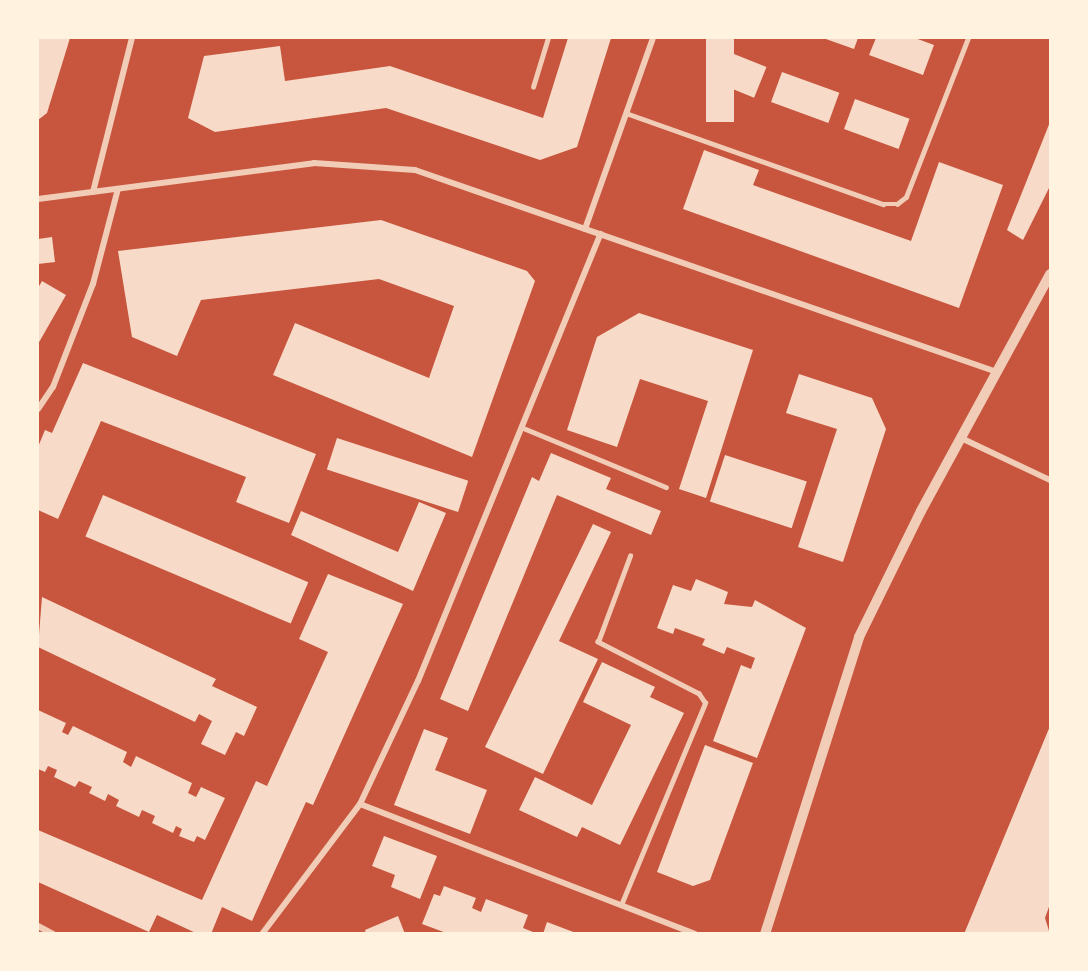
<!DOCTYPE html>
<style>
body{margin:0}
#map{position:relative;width:1088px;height:971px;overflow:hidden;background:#c8553d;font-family:"Roboto Condensed",sans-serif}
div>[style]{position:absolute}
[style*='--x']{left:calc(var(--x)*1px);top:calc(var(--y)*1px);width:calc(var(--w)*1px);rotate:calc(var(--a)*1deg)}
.building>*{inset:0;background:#f7dbc8;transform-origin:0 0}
.service>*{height:4.5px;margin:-2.25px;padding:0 2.25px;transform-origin:2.25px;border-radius:2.25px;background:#f1ccb7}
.minor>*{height:6px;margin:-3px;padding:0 3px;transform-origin:3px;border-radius:3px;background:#f1ccb7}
.tertiary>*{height:10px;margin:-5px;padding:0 5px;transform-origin:5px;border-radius:5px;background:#f1ccb7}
span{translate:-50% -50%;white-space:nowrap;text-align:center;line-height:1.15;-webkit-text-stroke:6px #fff3e0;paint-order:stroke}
.frame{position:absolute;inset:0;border:39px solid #fff3e0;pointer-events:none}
</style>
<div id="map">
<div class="building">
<div style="clip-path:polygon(38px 38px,70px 38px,47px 113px,38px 120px)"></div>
<div style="clip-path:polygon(568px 38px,611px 38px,577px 147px,540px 160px,386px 108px,215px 132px,188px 118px,204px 56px,280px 46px,285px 81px,390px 66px,543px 118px)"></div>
<div style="left:706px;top:38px;width:28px;height:84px"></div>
<div style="clip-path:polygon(823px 38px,858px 38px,854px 49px)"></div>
<div style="clip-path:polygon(876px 38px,915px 38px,934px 45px,923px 75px,869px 55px)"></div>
<div style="left:734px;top:54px;width:35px;height:33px;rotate:22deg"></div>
<div style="left:782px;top:72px;width:61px;height:32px;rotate:20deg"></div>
<div style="left:855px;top:99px;width:58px;height:32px;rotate:20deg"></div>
<div style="clip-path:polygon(1050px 122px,1050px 186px,1023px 240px,1007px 230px)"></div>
<div style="clip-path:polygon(704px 150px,759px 170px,753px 185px,911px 241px,939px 162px,1003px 185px,959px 308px,683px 209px)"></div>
<div style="clip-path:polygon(381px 220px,527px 271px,535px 281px,472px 457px,273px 375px,295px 323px,429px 378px,454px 306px,379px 279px,201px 300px,177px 356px,132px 337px,118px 251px)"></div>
<div style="clip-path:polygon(52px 237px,55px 262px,38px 264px,38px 239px)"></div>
<div style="clip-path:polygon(42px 281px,66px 295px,38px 344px,38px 288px)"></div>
<div style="clip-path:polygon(639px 313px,753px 350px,706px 498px,679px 489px,708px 401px,640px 379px,617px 447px,567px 430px,597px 337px)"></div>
<div style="clip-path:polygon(83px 363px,316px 454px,289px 523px,236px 502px,246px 477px,101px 421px,58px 519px,38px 510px,38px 447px,45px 430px,52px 433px)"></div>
<div style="clip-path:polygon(799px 374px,872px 398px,886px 429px,843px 562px,798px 547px,837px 429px,786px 413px)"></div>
<div style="left:337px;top:438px;width:138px;height:33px;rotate:18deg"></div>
<div style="clip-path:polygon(551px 453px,611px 478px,606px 489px,661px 511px,651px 535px,557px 495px,468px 711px,440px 699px,532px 477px,539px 481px)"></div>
<div style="left:725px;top:455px;width:86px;height:49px;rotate:18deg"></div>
<div style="left:103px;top:495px;width:223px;height:45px;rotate:23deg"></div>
<div style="clip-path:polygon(419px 502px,446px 513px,413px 591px,291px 535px,301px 511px,398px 552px)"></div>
<div style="clip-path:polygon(593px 524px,611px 532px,559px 641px,598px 659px,543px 774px,485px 747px)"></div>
<div style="clip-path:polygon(328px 574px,403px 604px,313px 805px,306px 802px,252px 921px,222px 907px,211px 934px,198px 934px,157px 915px,149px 932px,38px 882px,38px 830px,202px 900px,256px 781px,267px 786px,328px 652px,299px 639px)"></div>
<div style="clip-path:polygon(696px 579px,728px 592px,724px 604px,752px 607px,755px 600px,806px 628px,757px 758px,713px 741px,741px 665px,751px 669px,755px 658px,727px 647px,724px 654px,702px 645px,705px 639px,675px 628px,673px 634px,657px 628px,673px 585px,691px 591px)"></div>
<div style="clip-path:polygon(42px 597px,216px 679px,212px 686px,257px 707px,244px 736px,236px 732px,225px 755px,201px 744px,212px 721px,199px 714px,195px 722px,38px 647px)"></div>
<div style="clip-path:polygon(602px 662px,655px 687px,650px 697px,684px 713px,620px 845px,582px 827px,577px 837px,519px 810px,535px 777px,592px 805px,631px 725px,583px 702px)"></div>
<div style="clip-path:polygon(38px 710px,66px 723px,62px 732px,68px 735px,73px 726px,127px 752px,123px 762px,131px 767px,136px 756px,192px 783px,188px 793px,196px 797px,201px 787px,225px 798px,205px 840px,197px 836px,194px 842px,179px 836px,182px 829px,176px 826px,173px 833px,152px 823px,155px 816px,142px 810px,139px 817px,116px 806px,119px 800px,108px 794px,105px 801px,89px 793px,92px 787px,79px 781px,75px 787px,54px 777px,57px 770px,48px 766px,45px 772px,38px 769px)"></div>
<div style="clip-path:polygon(1050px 726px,1050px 904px,1045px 918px,1050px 934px,964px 934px)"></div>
<div style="clip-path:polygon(424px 729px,448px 738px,435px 770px,487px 790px,470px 834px,394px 805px)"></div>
<div style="clip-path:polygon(705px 745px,753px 763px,710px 880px,693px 886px,657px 872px)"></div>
<div style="clip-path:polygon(384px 836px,437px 856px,420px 899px,391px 887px,395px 875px,372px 866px)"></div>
<div style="clip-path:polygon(444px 886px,476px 898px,472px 908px,481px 912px,486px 899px,528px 915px,523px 928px,538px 934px,449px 934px,422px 924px,434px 894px,440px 896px)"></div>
<div style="clip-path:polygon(398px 916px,405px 934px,366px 934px,365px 930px)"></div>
<div style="clip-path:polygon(547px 922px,576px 933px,576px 934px,543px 934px)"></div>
</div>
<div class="service">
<div style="--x:533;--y:87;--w:51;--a:-73"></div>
<div style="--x:626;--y:113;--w:273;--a:19.5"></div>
<div style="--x:883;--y:204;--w:14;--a:0"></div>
<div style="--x:897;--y:204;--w:11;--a:-38"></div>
<div style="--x:906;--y:197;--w:171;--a:-68.7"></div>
<div style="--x:521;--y:427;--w:157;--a:22.5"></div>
<div style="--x:621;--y:905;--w:219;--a:-67.4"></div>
<div style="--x:705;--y:703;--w:11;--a:-124"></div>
<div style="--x:699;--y:694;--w:114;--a:-152.8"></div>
<div style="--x:598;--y:642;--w:92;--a:-69.6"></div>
</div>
<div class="minor">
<div style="--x:93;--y:192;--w:159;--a:-75.8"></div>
<div style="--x:38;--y:199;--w:278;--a:-7.4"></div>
<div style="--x:314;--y:163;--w:101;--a:4"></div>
<div style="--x:415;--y:170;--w:616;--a:19.14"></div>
<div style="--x:585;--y:229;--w:203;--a:-70.4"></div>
<div style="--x:38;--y:409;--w:27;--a:-56"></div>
<div style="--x:53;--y:387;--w:110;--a:-68.8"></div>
<div style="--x:93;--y:284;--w:98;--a:-75.3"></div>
<div style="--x:961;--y:438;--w:98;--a:25.3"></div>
<div style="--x:360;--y:804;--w:359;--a:21.2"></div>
<div style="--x:38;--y:926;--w:17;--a:28"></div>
<div style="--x:262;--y:934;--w:163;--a:-53"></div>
<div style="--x:360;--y:804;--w:136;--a:-64.8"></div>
<div style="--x:418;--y:681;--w:483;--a:-67.8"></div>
</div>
<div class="tertiary">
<div style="--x:765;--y:934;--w:312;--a:-72.4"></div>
<div style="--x:859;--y:637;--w:140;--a:-63.8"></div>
<div style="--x:921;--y:511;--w:270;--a:-61.4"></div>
</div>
<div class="frame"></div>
</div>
